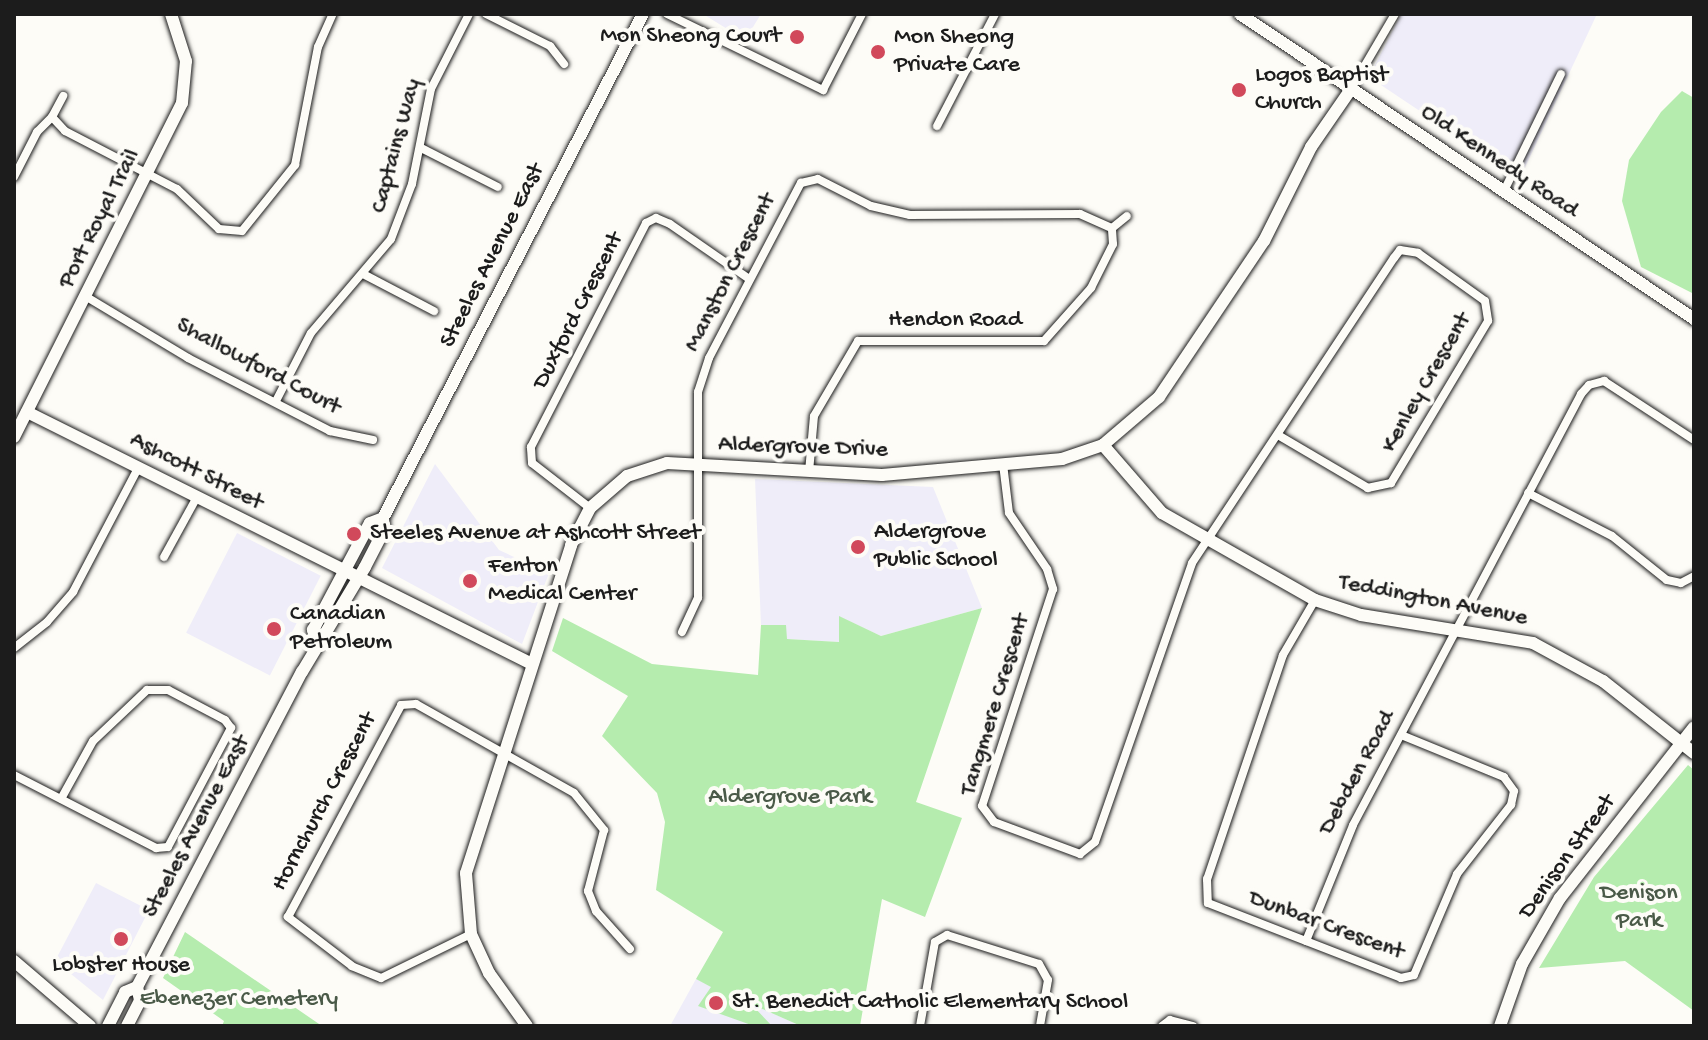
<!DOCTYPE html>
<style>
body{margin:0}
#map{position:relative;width:1708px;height:1040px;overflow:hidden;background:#fdfcf7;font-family:"Gochi Hand",sans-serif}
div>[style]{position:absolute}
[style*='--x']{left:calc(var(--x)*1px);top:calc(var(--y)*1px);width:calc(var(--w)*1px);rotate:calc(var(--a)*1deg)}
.built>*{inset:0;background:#efedf9;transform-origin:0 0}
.green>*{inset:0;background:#b5ecae}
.roads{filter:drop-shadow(0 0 2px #1c1c1c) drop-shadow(0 0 2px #1c1c1c)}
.street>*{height:8px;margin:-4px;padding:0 4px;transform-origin:4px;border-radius:4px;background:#fdfcf7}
.secondary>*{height:12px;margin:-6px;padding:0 6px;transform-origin:6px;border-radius:6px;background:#fdfcf7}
.dots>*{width:22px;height:22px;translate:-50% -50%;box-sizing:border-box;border:4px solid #fdfcf7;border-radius:50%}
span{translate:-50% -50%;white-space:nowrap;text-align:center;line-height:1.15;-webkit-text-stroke:8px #fdfcf7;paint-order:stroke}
.poi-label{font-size:24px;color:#1c1c1c}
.right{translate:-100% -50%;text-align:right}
.left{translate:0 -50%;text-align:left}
.street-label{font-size:24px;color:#1c1c1c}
.park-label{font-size:24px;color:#4a5a48}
.frame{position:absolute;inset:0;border:16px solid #1c1c1c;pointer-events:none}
</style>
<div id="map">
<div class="built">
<div style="clip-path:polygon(703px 14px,761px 14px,745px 40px)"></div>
<div style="clip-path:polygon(1401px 14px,1597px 14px,1520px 178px,1369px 77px)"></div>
<div style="clip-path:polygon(435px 464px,499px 550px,549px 573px,522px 644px,382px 568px)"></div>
<div style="clip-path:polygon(755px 479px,933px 487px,982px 608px,881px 636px,840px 617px,839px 642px,786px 639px,786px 625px,761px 625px)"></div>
<div style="left:237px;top:533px;width:94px;height:112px;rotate:27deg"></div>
<div style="clip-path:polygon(96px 883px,149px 910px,103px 1000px,55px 961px)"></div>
<div style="clip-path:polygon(696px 979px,801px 1026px,670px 1026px)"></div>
</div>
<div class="green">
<div style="clip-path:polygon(1682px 91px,1694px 98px,1694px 294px,1641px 267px,1622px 201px,1629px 160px,1661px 112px)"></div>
<div style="clip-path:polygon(982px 608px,916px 802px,962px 818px,925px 917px,882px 899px,860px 1026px,801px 1026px,751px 1004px,772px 1026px,754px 1026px,698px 1006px,711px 987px,696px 979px,723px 932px,656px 890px,665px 822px,657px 793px,602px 736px,628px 696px,552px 651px,563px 618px,652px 664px,758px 675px,761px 625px,786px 625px,787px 639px,839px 642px,839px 616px,881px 636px)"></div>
<div style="clip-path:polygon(1688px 765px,1694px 770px,1694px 1011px,1625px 961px,1539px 968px,1594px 877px)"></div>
<div style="clip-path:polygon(185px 932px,322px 1026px,222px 1026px,224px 1021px,163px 978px)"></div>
</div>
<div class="roads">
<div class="street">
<div style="--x:486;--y:14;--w:72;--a:26.6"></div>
<div style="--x:550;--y:46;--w:23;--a:52"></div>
<div style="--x:667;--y:14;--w:174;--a:26"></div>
<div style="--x:823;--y:90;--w:85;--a:-62.8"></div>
<div style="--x:1351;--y:89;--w:87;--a:-59.6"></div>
<div style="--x:52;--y:117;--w:24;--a:-62"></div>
<div style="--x:937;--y:126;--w:126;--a:-62.6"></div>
<div style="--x:421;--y:148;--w:86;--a:26.9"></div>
<div style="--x:14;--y:177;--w:51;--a:-62.9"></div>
<div style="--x:37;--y:132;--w:21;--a:-45"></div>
<div style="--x:52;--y:117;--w:19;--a:47"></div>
<div style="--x:65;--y:131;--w:126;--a:27.4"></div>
<div style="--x:177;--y:189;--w:58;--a:43.6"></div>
<div style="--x:219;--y:229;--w:23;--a:5"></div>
<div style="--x:242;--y:231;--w:85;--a:-51.2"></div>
<div style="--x:295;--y:165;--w:120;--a:-79"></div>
<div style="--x:318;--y:47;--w:36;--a:-66"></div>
<div style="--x:1504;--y:191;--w:130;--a:-64"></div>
<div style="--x:1112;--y:228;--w:19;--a:-39"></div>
<div style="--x:365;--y:275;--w:78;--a:27.6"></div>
<div style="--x:85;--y:296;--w:120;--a:31"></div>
<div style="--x:188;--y:358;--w:160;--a:27.2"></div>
<div style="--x:330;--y:431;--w:44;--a:11.8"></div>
<div style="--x:276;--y:401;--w:76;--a:-62.8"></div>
<div style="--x:311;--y:333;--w:123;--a:-49.6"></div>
<div style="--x:391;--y:239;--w:59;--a:-69.1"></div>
<div style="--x:412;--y:184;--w:97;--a:-78.7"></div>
<div style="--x:431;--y:89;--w:84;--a:-63.1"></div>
<div style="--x:1003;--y:464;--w:49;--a:83"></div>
<div style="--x:1009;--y:513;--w:68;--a:55.8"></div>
<div style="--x:1047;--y:569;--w:21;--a:73"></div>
<div style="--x:1053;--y:589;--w:228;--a:108.1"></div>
<div style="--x:982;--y:806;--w:20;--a:53"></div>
<div style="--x:994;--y:822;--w:92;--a:20.4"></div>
<div style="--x:1080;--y:854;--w:19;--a:-39"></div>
<div style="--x:1095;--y:842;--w:295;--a:-70.8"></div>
<div style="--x:1192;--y:563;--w:366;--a:-56.5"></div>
<div style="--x:1394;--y:258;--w:10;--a:-53"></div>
<div style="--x:1400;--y:250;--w:18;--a:9"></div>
<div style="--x:1418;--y:253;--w:82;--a:35.6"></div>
<div style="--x:1485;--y:301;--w:20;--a:81"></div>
<div style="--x:1488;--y:321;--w:189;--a:120.9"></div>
<div style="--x:1391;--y:483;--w:24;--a:168"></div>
<div style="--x:1368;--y:488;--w:104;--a:-149.5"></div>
<div style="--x:809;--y:472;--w:56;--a:-84.9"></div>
<div style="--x:814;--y:416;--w:87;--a:-59.6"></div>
<div style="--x:858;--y:341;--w:186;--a:0"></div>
<div style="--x:1044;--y:341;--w:71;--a:-48.4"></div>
<div style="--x:1091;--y:288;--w:49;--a:-63.4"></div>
<div style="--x:1113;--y:244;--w:16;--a:-94"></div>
<div style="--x:1528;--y:493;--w:94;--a:27.1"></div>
<div style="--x:1612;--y:536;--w:70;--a:38.7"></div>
<div style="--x:1667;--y:580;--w:14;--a:12"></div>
<div style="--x:1681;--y:583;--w:15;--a:-28"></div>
<div style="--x:590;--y:508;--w:73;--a:-142.2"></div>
<div style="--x:532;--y:463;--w:16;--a:-94"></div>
<div style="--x:531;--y:447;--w:252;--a:-62.8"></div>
<div style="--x:646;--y:223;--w:11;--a:-27"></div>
<div style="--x:656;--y:218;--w:15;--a:23"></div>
<div style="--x:670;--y:224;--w:96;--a:34.8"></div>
<div style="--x:164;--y:557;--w:68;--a:-61.2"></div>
<div style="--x:1315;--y:600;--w:64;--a:120.2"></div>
<div style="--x:1283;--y:655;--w:237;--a:108.7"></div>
<div style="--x:1207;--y:879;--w:24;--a:88"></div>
<div style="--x:1208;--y:903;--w:207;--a:21.2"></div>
<div style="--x:1401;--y:978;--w:13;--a:-13"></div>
<div style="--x:1414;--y:975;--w:110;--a:-66.9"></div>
<div style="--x:1457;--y:874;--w:88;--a:-52"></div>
<div style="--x:1511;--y:805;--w:14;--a:-78"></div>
<div style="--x:1514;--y:791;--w:17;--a:-126"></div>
<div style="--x:1504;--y:777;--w:111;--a:-157.8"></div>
<div style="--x:682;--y:632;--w:38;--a:-65"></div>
<div style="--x:698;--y:598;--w:206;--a:-90"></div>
<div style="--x:698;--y:392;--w:36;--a:-72"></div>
<div style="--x:709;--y:358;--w:198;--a:-62.3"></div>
<div style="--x:801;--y:183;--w:17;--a:-13"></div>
<div style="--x:818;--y:179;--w:59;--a:27"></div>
<div style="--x:871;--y:206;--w:40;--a:13"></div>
<div style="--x:910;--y:215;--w:170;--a:-0.3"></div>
<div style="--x:1080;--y:214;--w:35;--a:24"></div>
<div style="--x:14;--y:648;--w:42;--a:-38.2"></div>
<div style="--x:47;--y:622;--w:40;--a:-49"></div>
<div style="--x:73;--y:592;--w:140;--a:-62.3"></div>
<div style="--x:14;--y:775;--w:160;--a:27.2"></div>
<div style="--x:156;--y:848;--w:12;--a:-5"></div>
<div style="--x:168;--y:847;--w:135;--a:-62.1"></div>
<div style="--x:231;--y:728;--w:10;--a:-127"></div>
<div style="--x:225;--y:720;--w:64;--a:-152.2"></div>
<div style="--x:168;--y:690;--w:21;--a:180"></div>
<div style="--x:147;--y:690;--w:74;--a:136.6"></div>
<div style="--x:93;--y:741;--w:66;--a:118.9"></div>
<div style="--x:471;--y:934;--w:100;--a:153.9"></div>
<div style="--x:381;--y:978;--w:31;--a:-158"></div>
<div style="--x:352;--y:966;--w:81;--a:-142.6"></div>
<div style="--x:288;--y:917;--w:240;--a:-61.9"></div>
<div style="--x:401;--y:705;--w:15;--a:-4"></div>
<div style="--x:416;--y:704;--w:181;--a:29.4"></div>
<div style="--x:574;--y:793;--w:48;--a:51"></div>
<div style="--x:604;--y:830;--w:63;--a:104.7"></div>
<div style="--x:588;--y:891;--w:22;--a:68"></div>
<div style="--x:596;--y:911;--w:51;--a:48.2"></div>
<div style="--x:1306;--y:941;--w:125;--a:-67.9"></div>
<div style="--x:1353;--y:825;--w:488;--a:-62.1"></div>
<div style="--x:1581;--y:394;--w:12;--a:-48"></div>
<div style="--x:1589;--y:385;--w:16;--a:-15"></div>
<div style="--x:1604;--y:381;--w:108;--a:33.2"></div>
<div style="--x:920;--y:1026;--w:85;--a:-79.9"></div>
<div style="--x:935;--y:942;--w:14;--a:-30"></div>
<div style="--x:947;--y:935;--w:96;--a:17.5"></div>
<div style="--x:1039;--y:964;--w:18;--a:61"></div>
<div style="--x:1048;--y:980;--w:47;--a:99.9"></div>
<div style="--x:1162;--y:1026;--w:10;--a:-37"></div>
<div style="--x:1170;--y:1020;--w:24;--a:15"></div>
</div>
<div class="secondary">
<div style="--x:1240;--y:14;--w:547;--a:33.89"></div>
<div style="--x:27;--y:412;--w:564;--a:26.52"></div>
<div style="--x:14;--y:437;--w:374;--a:-63.3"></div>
<div style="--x:182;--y:103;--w:42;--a:-84.6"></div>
<div style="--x:186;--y:61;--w:49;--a:-107.7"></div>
<div style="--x:1103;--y:445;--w:90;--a:49.1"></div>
<div style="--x:1162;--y:513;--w:176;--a:29.6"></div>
<div style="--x:1315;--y:600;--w:48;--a:18.1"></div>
<div style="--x:1361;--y:615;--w:174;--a:9.2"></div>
<div style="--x:1533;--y:643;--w:80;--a:28.5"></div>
<div style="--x:1603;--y:681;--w:116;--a:38.4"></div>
<div style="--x:317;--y:645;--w:16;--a:-105"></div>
<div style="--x:313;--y:630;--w:121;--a:-62"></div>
<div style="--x:370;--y:523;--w:14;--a:-21"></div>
<div style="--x:14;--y:961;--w:100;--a:40.5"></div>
<div style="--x:108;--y:1026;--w:38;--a:-63"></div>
<div style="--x:125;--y:992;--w:13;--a:-23"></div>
<div style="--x:137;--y:987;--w:356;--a:-62.4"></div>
<div style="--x:302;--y:672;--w:122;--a:-59"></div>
<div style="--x:365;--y:567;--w:42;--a:-62.8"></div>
<div style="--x:384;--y:530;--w:12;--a:-95"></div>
<div style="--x:383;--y:518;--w:567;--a:-62.71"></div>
<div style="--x:127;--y:1026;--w:29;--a:-63"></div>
<div style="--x:140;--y:1000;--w:13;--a:-103"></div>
<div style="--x:527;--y:1026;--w:65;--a:-125.6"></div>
<div style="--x:489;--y:973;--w:43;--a:-114.8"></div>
<div style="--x:471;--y:934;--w:61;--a:-94.7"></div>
<div style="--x:466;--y:873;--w:344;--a:-72.2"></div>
<div style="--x:571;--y:545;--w:42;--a:-62.8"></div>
<div style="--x:590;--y:508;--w:49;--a:-40.9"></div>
<div style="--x:627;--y:476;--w:42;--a:-18"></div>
<div style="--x:667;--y:463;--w:215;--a:3.2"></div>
<div style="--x:882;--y:475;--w:181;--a:-5.1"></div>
<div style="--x:1062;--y:459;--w:43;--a:-18.9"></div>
<div style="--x:1103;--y:445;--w:74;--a:-40.6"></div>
<div style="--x:1159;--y:397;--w:188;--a:-56.1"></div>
<div style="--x:1264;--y:241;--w:105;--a:-63.4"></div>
<div style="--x:1311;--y:147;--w:70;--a:-55.4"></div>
<div style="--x:1500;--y:1026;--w:66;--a:-70.5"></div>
<div style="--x:1522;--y:964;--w:76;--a:-60.1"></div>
<div style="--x:1560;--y:898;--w:217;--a:-51.9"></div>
</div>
</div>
<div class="dots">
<div style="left:797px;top:37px;background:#d1495b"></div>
<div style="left:878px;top:52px;background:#d1495b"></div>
<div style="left:1239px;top:90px;background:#d1495b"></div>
<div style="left:354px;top:534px;background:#d1495b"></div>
<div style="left:858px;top:547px;background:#d1495b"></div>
<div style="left:470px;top:581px;background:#d1495b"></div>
<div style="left:274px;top:629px;background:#d1495b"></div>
<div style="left:121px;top:939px;background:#d1495b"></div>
<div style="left:716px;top:1003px;background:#d1495b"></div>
</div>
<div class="poi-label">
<span class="right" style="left:781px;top:37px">Mon Sheong Court</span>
<span class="left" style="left:894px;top:52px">Mon Sheong<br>Private Care</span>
<span class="left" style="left:1255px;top:90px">Logos Baptist<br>Church</span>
<span class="left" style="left:874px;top:547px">Aldergrove<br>Public School</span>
<span class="left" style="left:370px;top:534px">Steeles Avenue at Ashcott Street</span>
<span class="left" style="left:488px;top:581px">Fenton<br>Medical Center</span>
<span class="left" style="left:290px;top:629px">Canadian<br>Petroleum</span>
<span style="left:121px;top:966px">Lobster House</span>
<span class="left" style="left:732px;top:1003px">St. Benedict Catholic Elementary School</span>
</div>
<div class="street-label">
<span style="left:397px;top:146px;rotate:-75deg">Captains Way</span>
<span style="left:1499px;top:162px;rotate:34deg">Old Kennedy Road</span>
<span style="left:100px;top:219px;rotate:-63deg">Port Royal Trail</span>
<span style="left:493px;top:256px;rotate:-63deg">Steeles Avenue East</span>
<span style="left:731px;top:273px;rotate:-63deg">Manston Crescent</span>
<span style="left:579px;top:311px;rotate:-63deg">Duxford Crescent</span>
<span style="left:955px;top:321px">Hendon Road</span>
<span style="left:258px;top:367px;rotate:28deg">Shallowford Court</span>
<span style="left:1427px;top:383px;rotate:-60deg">Kenley Crescent</span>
<span style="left:803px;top:448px;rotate:2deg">Aldergrove Drive</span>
<span style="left:196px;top:472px;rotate:27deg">Ashcott Street</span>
<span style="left:1433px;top:601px;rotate:11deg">Teddington Avenue</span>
<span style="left:996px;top:705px;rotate:-73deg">Tangmere Crescent</span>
<span style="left:1358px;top:773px;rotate:-62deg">Debden Road</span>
<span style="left:325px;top:802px;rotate:-62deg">Hornchurch Crescent</span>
<span style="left:197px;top:827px;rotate:-62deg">Steeles Avenue East</span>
<span style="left:1568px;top:857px;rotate:-54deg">Denison Street</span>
<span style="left:1326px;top:926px;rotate:20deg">Dunbar Crescent</span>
</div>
<div class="park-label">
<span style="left:790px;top:798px">Aldergrove Park</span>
<span style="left:1639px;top:908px">Denison<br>Park</span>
<span style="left:239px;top:1000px">Ebenezer Cemetery</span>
</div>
<div class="frame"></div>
</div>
